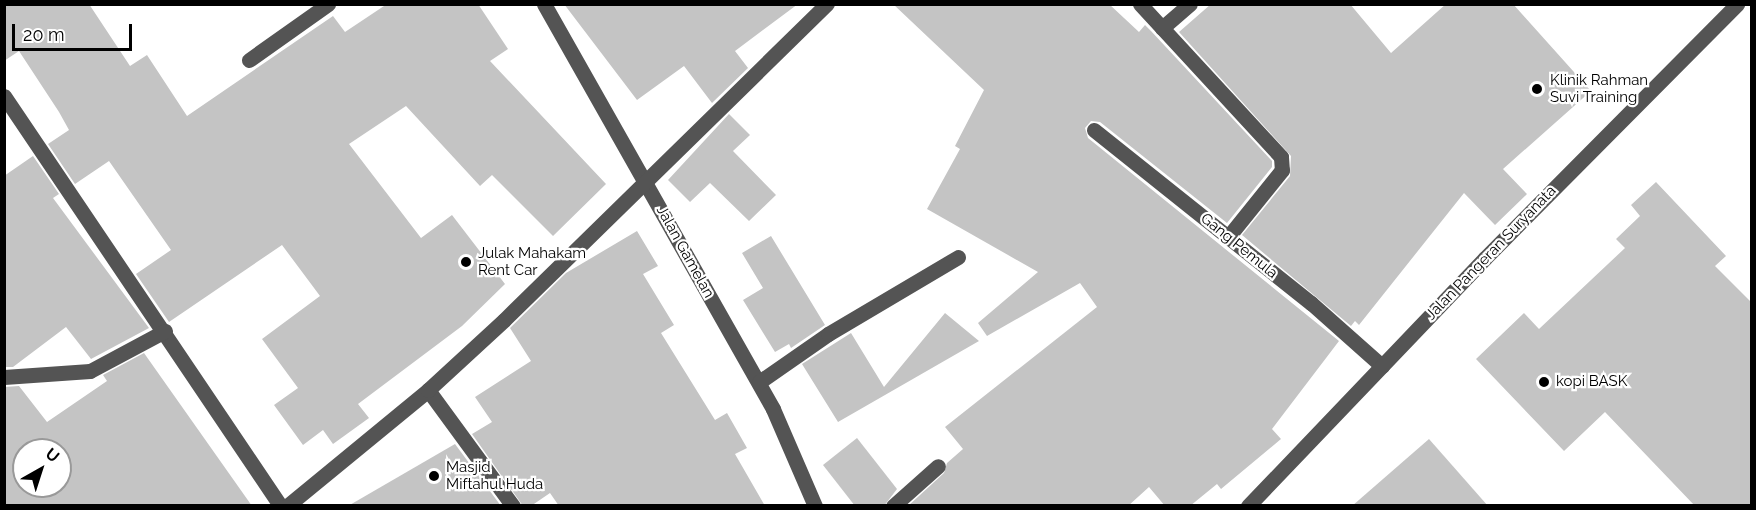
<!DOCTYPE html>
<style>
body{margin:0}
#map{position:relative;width:1756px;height:510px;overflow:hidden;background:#fff;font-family:Raleway,sans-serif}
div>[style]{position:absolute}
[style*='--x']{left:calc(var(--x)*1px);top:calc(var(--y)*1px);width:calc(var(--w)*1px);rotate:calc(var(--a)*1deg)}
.building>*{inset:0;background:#c4c4c4}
.minor>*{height:15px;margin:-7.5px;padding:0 7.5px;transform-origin:7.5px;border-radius:7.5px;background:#545454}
.dots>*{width:16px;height:16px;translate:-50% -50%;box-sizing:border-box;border:3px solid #fff;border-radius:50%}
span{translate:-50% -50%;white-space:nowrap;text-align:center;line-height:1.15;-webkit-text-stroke:4.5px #fff;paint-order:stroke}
.poi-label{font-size:15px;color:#000}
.left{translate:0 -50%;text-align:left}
.street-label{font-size:15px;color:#000}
.frame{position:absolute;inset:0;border:6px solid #000;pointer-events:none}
.north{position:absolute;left:12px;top:438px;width:60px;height:60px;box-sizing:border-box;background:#fff;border:2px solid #999;border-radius:50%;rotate:39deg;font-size:16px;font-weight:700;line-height:24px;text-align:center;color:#000}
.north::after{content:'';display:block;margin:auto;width:21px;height:27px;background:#000;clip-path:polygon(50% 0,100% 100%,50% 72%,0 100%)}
.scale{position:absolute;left:12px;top:24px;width:120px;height:27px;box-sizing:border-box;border:3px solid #000;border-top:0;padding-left:8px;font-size:18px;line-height:21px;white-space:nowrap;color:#000;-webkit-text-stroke:4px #fff;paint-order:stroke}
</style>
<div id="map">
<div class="building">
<div style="clip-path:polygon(4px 4px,89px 4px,130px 66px,147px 55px,187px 116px,333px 16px,345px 32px,387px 4px,478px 4px,508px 49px,490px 61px,606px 184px,553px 236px,492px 175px,480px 186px,406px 106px,349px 144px,421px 238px,452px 215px,505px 284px,462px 326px,358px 404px,369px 418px,333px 444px,323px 430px,303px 445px,274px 405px,298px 388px,262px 339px,320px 296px,282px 245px,169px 322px,136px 274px,171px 250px,109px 161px,75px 184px,48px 144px,69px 130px,59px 112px,19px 51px,4px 61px)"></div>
<div style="clip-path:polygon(564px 4px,798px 4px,735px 51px,748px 68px,712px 103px,684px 66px,637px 100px)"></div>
<div style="clip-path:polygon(893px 4px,1109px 4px,1139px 32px,1145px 25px,1151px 31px,1272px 161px,1272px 167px,1227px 223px,1100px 122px,1091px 121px,1085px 128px,1088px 138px,1339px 341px,1272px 429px,1281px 439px,1221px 489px,1217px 484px,1190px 506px,1165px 506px,1149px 487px,1128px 506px,908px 506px,944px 473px,947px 463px,963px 449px,945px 427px,1097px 307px,1080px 283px,987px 336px,978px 323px,1038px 272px,927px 209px,960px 149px,955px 146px,984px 90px)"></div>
<div style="clip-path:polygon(1211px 4px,1350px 4px,1391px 53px,1446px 4px,1513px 4px,1591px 91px,1503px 169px,1527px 194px,1495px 225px,1464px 193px,1359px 325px,1355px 321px,1351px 326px,1242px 235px,1290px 176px,1291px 156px,1179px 32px)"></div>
<div style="clip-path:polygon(729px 114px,750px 135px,733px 151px,776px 195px,749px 221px,710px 183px,690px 202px,668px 180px)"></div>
<div style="clip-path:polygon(33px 156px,59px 194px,53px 198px,149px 328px,91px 359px,66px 327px,13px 367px,4px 367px,4px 176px)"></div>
<div style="clip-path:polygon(1656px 182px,1726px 256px,1715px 266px,1752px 303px,1752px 506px,1695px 506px,1605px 412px,1564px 451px,1476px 359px,1524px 313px,1539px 329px,1625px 248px,1616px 239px,1640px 216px,1631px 205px)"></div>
<div style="clip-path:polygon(637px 231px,658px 266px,643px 274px,674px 325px,661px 333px,715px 420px,727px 413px,747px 448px,735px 454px,765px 506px,559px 506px,550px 493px,531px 506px,523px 506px,472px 434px,492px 422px,475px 397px,531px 361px,510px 328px,566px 273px)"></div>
<div style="clip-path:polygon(771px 236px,825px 325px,791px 348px,789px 344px,775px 352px,743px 300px,763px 288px,742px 253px)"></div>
<div style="clip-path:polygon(945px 313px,979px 341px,838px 422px,802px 364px,851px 333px,884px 387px)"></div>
<div style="clip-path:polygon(evenodd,144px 353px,252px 506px,4px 506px,4px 387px,19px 386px,47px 422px,107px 381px,103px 375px,144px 353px,24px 450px,60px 450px,60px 486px,24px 486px,24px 450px)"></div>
<div style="clip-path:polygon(857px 438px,897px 489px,884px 506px,855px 506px,823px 465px)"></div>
<div style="clip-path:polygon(1429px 439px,1488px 506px,1352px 506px)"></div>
<div style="clip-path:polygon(455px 444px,501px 506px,348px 506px)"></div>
</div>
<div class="minor">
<div style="--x:544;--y:4;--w:465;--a:60.5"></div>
<div style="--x:773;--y:409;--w:106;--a:66.6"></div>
<div style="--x:1140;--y:4;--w:208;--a:47.3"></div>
<div style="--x:1281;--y:157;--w:13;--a:86"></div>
<div style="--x:1282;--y:170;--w:86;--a:128.9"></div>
<div style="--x:1162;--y:28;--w:37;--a:-41"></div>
<div style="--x:249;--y:60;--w:97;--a:-35.3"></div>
<div style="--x:4;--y:96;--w:495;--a:56"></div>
<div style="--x:1094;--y:130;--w:278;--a:38.6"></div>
<div style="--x:1311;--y:303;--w:95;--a:41.6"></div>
<div style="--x:4;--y:377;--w:86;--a:-4"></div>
<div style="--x:90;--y:371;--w:85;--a:-28.1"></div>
<div style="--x:759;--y:382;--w:84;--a:-34.8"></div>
<div style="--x:828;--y:334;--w:151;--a:-30.6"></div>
<div style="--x:428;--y:390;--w:144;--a:53.8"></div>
<div style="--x:287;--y:506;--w:183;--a:-39.4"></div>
<div style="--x:428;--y:390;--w:103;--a:-42.6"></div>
<div style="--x:504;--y:320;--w:452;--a:-44.4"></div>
<div style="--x:893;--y:506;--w:60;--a:-41.6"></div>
<div style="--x:1248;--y:506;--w:343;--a:-46.3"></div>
<div style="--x:1485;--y:258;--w:358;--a:-45.2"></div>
</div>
<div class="dots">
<div style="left:1537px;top:89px;background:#000"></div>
<div style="left:466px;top:262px;background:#000"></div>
<div style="left:1544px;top:382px;background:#000"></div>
<div style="left:434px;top:476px;background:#000"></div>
</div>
<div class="poi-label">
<span class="left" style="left:1550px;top:89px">Klinik Rahman<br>Suvi Training</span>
<span class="left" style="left:478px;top:262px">Julak Mahakam<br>Rent Car</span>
<span class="left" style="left:1556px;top:382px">kopi BASK</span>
<span class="left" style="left:446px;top:476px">Masjid<br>Miftahul Huda</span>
</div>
<div class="street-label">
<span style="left:1239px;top:246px;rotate:39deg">Gang Pemula</span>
<span style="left:685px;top:252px;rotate:61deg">Jalan Gamelan</span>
<span style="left:1491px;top:253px;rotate:-46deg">Jalan Pangeran Suryanata</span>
</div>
<div class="frame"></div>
<div class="north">U</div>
<div class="scale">20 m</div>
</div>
